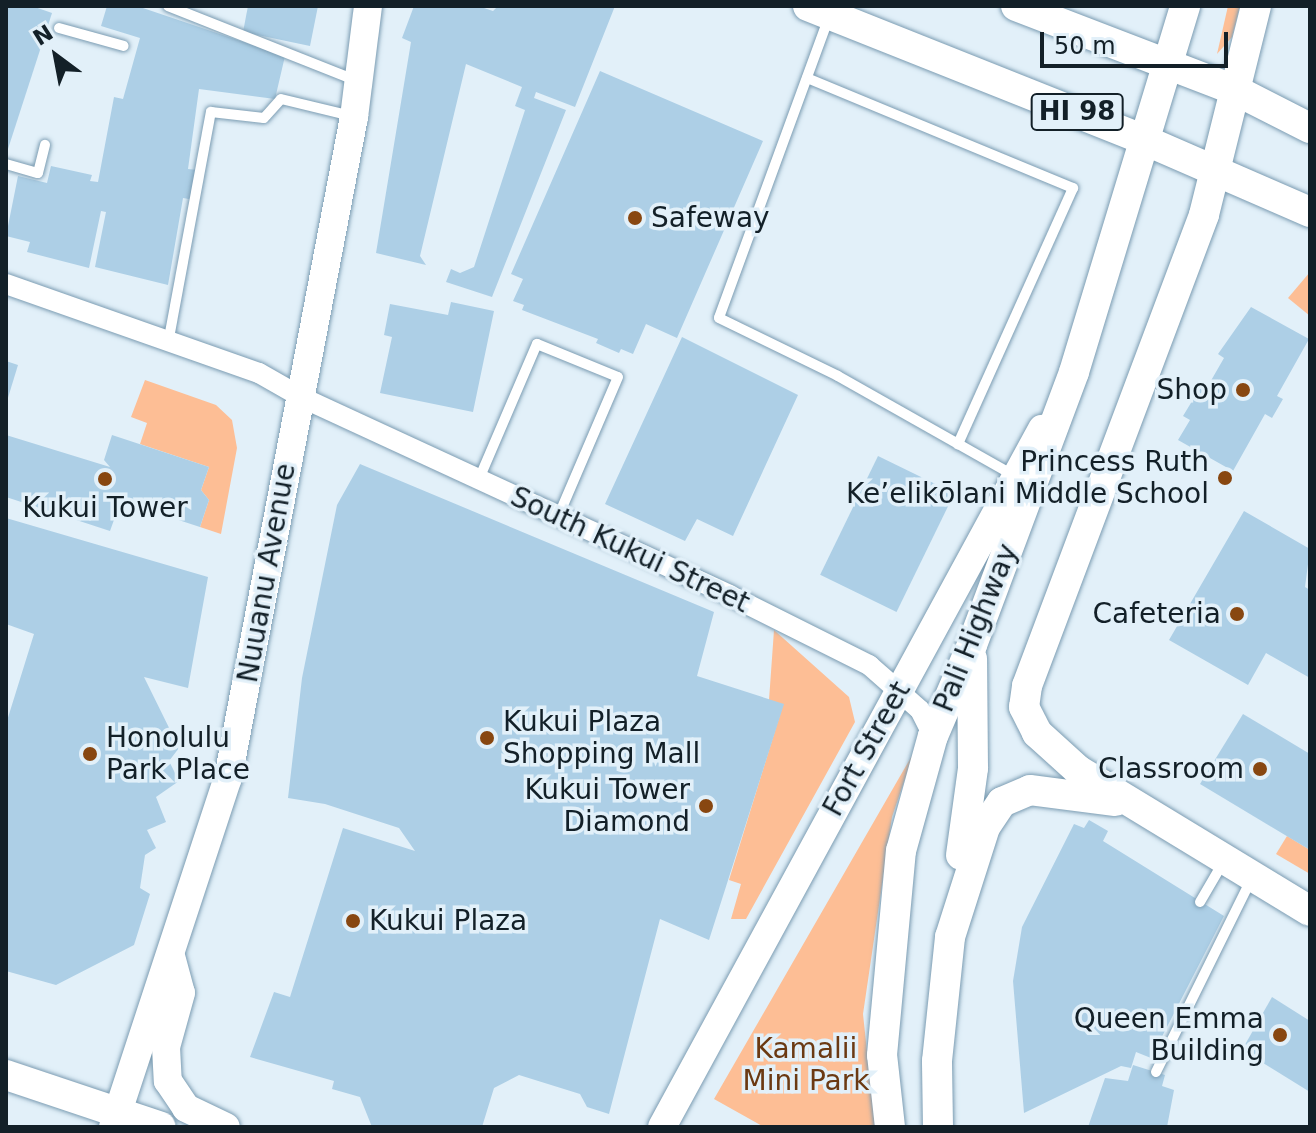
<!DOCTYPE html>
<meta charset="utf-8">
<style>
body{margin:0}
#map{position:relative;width:1316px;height:1133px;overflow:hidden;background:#e2f0f9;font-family:"DejaVu Sans",sans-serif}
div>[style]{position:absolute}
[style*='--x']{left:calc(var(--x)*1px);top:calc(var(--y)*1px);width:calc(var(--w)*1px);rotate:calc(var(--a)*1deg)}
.green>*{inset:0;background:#fdbe95}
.building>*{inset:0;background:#adcfe6;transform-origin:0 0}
.roads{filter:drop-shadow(0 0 2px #7b9cb2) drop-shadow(0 0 2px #7b9cb2)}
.lane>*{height:10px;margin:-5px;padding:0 5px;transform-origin:5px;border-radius:5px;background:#fff}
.street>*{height:20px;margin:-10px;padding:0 10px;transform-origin:10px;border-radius:10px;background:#fff}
.secondary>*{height:28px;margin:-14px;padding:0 14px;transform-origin:14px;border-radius:14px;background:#fff}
.primary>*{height:30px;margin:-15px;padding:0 15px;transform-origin:15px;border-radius:15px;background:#fff}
.dots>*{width:22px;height:22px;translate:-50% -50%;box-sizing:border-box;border:4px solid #e2f0f9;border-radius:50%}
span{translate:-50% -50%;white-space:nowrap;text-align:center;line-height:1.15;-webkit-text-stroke:7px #e2f0f9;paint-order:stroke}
.shield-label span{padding:2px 6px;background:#e2f0f9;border:2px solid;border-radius:6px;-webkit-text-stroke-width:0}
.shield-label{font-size:26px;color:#132028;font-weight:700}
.poi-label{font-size:28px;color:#132028}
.left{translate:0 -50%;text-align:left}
.right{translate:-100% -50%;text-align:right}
.street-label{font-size:28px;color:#132028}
.park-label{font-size:28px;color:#6b3912}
.frame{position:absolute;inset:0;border:8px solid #132028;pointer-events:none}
.north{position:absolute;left:16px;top:16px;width:80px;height:80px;-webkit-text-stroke:6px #e2f0f9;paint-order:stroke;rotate:328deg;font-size:22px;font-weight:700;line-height:32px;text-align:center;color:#132028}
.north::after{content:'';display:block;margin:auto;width:28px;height:36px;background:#132028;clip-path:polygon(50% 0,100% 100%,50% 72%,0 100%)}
.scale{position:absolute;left:1040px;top:32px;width:188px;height:36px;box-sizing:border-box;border:4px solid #132028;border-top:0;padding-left:10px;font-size:24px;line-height:28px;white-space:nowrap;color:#132028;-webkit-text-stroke:6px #e2f0f9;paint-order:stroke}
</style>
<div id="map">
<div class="green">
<div style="clip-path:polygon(1228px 6px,1240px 6px,1232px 37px,1217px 54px)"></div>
<div style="clip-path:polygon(1310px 272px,1310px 316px,1288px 298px)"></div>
<div style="clip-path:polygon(145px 380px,216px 405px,232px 420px,237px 448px,221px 534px,200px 527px,209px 500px,201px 490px,209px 467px,140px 444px,147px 423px,131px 417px)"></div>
<div style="clip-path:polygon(774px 630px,849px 697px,855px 722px,746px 919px,731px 919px,741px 884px,729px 880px,783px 705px,769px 700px)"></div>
<div style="clip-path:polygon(914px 752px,892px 817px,863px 1014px,875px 1127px,764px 1127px,714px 1099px)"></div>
<div style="clip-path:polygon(1287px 836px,1310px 850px,1310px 874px,1276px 854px)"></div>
</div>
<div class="building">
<div style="clip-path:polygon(6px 6px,32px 6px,52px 13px,7px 152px)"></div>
<div style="clip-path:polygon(107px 6px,137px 6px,285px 56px,275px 99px,199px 89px,188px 169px,198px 170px,194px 200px,183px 198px,168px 285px,95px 267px,106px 212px,101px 211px,89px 268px,27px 252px,30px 242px,6px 236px,18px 176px,47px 183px,51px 166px,92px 175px,90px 181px,98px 182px,114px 97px,123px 99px,140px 38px,101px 26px)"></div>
<div style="clip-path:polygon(248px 6px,318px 6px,310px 46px,243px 32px)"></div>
<div style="clip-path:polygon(414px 6px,478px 6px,493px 11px,498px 6px,615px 6px,575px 107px,536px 92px,534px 98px,566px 110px,492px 297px,446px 282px,451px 269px,460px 273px,474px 267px,525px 110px,515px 106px,522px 87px,466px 64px,420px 256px,426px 265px,376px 253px,411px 42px,402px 38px)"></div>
<div style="clip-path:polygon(600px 71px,763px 141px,677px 338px,646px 324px,633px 354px,621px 349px,619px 353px,596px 343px,598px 339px,522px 310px,524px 305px,513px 301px,523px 279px,511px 274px)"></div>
<div style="clip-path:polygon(451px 302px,494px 311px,473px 412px,380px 393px,392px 337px,384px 335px,390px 304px,448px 315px)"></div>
<div style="clip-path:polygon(1251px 307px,1309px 339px,1277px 396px,1283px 399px,1272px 418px,1265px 414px,1233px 471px,1178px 440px,1190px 420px,1183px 416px,1200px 388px,1205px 391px,1224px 358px,1218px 354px)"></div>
<div style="clip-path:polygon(682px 337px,798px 395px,733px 536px,697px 519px,685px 541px,605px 504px)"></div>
<div style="clip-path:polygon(6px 361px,18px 365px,7px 401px,6px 401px)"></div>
<div style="clip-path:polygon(6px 435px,110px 467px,104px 460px,112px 435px,209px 467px,201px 490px,209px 500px,200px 527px,114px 499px,119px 506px,110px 531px,6px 497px)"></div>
<div style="left:878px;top:456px;width:85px;height:132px;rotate:26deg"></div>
<div style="clip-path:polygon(360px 464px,714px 612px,697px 676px,784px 704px,709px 940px,660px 919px,609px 1114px,587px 1107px,580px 1094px,519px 1075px,494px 1088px,482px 1127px,372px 1127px,360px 1097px,332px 1089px,334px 1081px,250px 1057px,274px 992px,290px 997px,343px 828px,415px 851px,399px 828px,325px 804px,288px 798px,302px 678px,337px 505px)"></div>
<div style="clip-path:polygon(1244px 511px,1310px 549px,1305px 587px,1310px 590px,1310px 678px,1266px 653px,1248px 685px,1169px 640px)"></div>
<div style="clip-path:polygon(6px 518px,208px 577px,188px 688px,144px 677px,179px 748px,169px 761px,179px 781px,156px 797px,166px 822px,147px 830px,156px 848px,145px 855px,140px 888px,150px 894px,134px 945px,56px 985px,6px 971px,6px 724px,34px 634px,6px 624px)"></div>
<div style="clip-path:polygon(1243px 714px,1310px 754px,1310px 850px,1200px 784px)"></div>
<div style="clip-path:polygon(1089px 820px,1108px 831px,1103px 841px,1224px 916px,1151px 1058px,1136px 1052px,1131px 1068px,1121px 1066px,1024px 1113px,1013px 981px,1022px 927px,1074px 824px,1084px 828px)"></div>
<div style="clip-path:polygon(1272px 997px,1310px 1021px,1310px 1092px,1242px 1050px)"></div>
<div style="clip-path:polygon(1133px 1065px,1165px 1075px,1162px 1086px,1174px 1090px,1167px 1127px,1088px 1127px,1105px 1078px,1128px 1081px)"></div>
</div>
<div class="roads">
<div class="lane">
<div style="--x:168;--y:6;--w:203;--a:21.6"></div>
<div style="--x:829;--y:17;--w:320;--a:110.1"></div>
<div style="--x:719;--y:318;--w:132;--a:26"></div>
<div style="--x:838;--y:376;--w:203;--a:29.5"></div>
<div style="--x:59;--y:28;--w:67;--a:15.5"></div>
<div style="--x:807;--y:78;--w:288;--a:22.5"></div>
<div style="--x:1073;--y:188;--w:281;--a:114.2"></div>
<div style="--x:6;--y:164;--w:33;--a:16"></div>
<div style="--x:38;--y:173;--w:29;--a:-76"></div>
<div style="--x:169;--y:338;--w:230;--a:-79.5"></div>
<div style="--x:211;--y:112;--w:53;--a:6.5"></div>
<div style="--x:264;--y:118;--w:25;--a:-48"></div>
<div style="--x:281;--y:99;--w:73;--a:13.5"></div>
<div style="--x:479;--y:479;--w:147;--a:-66.8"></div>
<div style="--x:537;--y:344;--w:87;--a:22.2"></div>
<div style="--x:618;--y:377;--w:152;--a:113.2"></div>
<div style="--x:1200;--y:902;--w:48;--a:-59.7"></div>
<div style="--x:1156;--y:1072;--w:216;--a:-63.7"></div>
</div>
<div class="street">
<div style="--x:6;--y:284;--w:268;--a:19.4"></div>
<div style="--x:259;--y:373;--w:48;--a:29.7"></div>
<div style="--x:301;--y:397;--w:472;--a:24.8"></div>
<div style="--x:729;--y:595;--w:157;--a:26.6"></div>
<div style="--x:869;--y:665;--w:68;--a:41.4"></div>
<div style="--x:920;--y:710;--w:29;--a:63"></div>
</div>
<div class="secondary">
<div style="--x:171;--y:956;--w:38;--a:75"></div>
<div style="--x:181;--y:993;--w:56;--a:105.5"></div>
<div style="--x:166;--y:1047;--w:34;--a:87"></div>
<div style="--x:168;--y:1081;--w:32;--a:56"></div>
<div style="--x:186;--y:1108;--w:44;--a:25.4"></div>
<div style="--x:113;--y:1127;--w:367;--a:-71.8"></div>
<div style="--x:228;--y:778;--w:673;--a:-79.21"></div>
<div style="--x:354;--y:117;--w:112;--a:-82.8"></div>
<div style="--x:662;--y:1127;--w:795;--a:-61.44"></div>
</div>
<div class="primary">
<div style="--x:808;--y:6;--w:360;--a:21.7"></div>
<div style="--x:1142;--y:139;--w:183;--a:23.5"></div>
<div style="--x:1016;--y:6;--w:235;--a:21"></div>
<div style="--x:1235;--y:90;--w:84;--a:26.9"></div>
<div style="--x:1256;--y:6;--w:215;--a:104"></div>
<div style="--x:1204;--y:215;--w:503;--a:110.6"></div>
<div style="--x:1027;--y:686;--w:21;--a:98"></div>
<div style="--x:1024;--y:707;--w:29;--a:63"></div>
<div style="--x:1037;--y:733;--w:55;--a:42.1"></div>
<div style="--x:1078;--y:770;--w:271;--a:31.3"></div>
<div style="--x:961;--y:855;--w:88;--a:-82.1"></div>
<div style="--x:973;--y:768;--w:109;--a:-90.5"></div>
<div style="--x:6;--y:1075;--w:163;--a:18.5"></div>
<div style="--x:890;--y:1127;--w:72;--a:-96.3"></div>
<div style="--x:882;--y:1055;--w:205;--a:-84.7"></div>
<div style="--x:901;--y:851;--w:119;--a:-74.5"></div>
<div style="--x:933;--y:736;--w:99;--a:-66.8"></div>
<div style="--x:972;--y:645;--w:291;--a:-69.5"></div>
<div style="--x:1074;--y:372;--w:382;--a:-73.1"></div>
<div style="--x:938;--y:1127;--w:66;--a:-90.9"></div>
<div style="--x:937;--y:1061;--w:125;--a:-84"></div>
<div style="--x:950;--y:937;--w:115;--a:-72.3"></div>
<div style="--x:985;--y:827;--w:30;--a:-56"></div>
<div style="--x:1002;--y:802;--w:30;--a:-23"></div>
<div style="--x:1030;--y:790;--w:86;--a:7.4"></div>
</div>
</div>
<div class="dots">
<div style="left:635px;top:218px;background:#884711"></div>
<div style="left:1243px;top:390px;background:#884711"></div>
<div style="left:1225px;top:478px;background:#884711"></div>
<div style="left:105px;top:479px;background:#884711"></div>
<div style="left:1237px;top:614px;background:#884711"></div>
<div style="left:487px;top:738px;background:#884711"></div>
<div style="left:90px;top:754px;background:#884711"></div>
<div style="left:1260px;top:769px;background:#884711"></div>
<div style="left:706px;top:806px;background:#884711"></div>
<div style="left:353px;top:921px;background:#884711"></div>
<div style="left:1280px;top:1035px;background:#884711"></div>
</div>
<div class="shield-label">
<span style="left:1077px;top:112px">HI 98</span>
</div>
<div class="poi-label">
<span class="left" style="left:651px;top:218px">Safeway</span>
<span class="right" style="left:1227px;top:390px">Shop</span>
<span class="right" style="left:1209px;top:478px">Princess Ruth<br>Ke’elikōlani Middle School</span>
<span style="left:105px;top:508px">Kukui Tower</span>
<span class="right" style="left:1221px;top:614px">Cafeteria</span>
<span class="left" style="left:503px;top:738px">Kukui Plaza<br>Shopping Mall</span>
<span class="left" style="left:106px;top:754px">Honolulu<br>Park Place</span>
<span class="right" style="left:1244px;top:769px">Classroom</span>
<span class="right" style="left:690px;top:806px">Kukui Tower<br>Diamond</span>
<span class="left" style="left:369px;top:921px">Kukui Plaza</span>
<span class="right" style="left:1264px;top:1035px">Queen Emma<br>Building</span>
</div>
<div class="street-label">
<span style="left:630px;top:550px;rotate:25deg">South Kukui Street</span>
<span style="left:267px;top:573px;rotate:-80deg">Nuuanu Avenue</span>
<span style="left:976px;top:628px;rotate:-68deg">Pali Highway</span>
<span style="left:867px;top:749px;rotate:-61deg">Fort Street</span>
</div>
<div class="park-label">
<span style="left:806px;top:1065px">Kamalii<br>Mini Park</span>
</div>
<div class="frame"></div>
<div class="north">N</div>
<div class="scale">50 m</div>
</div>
